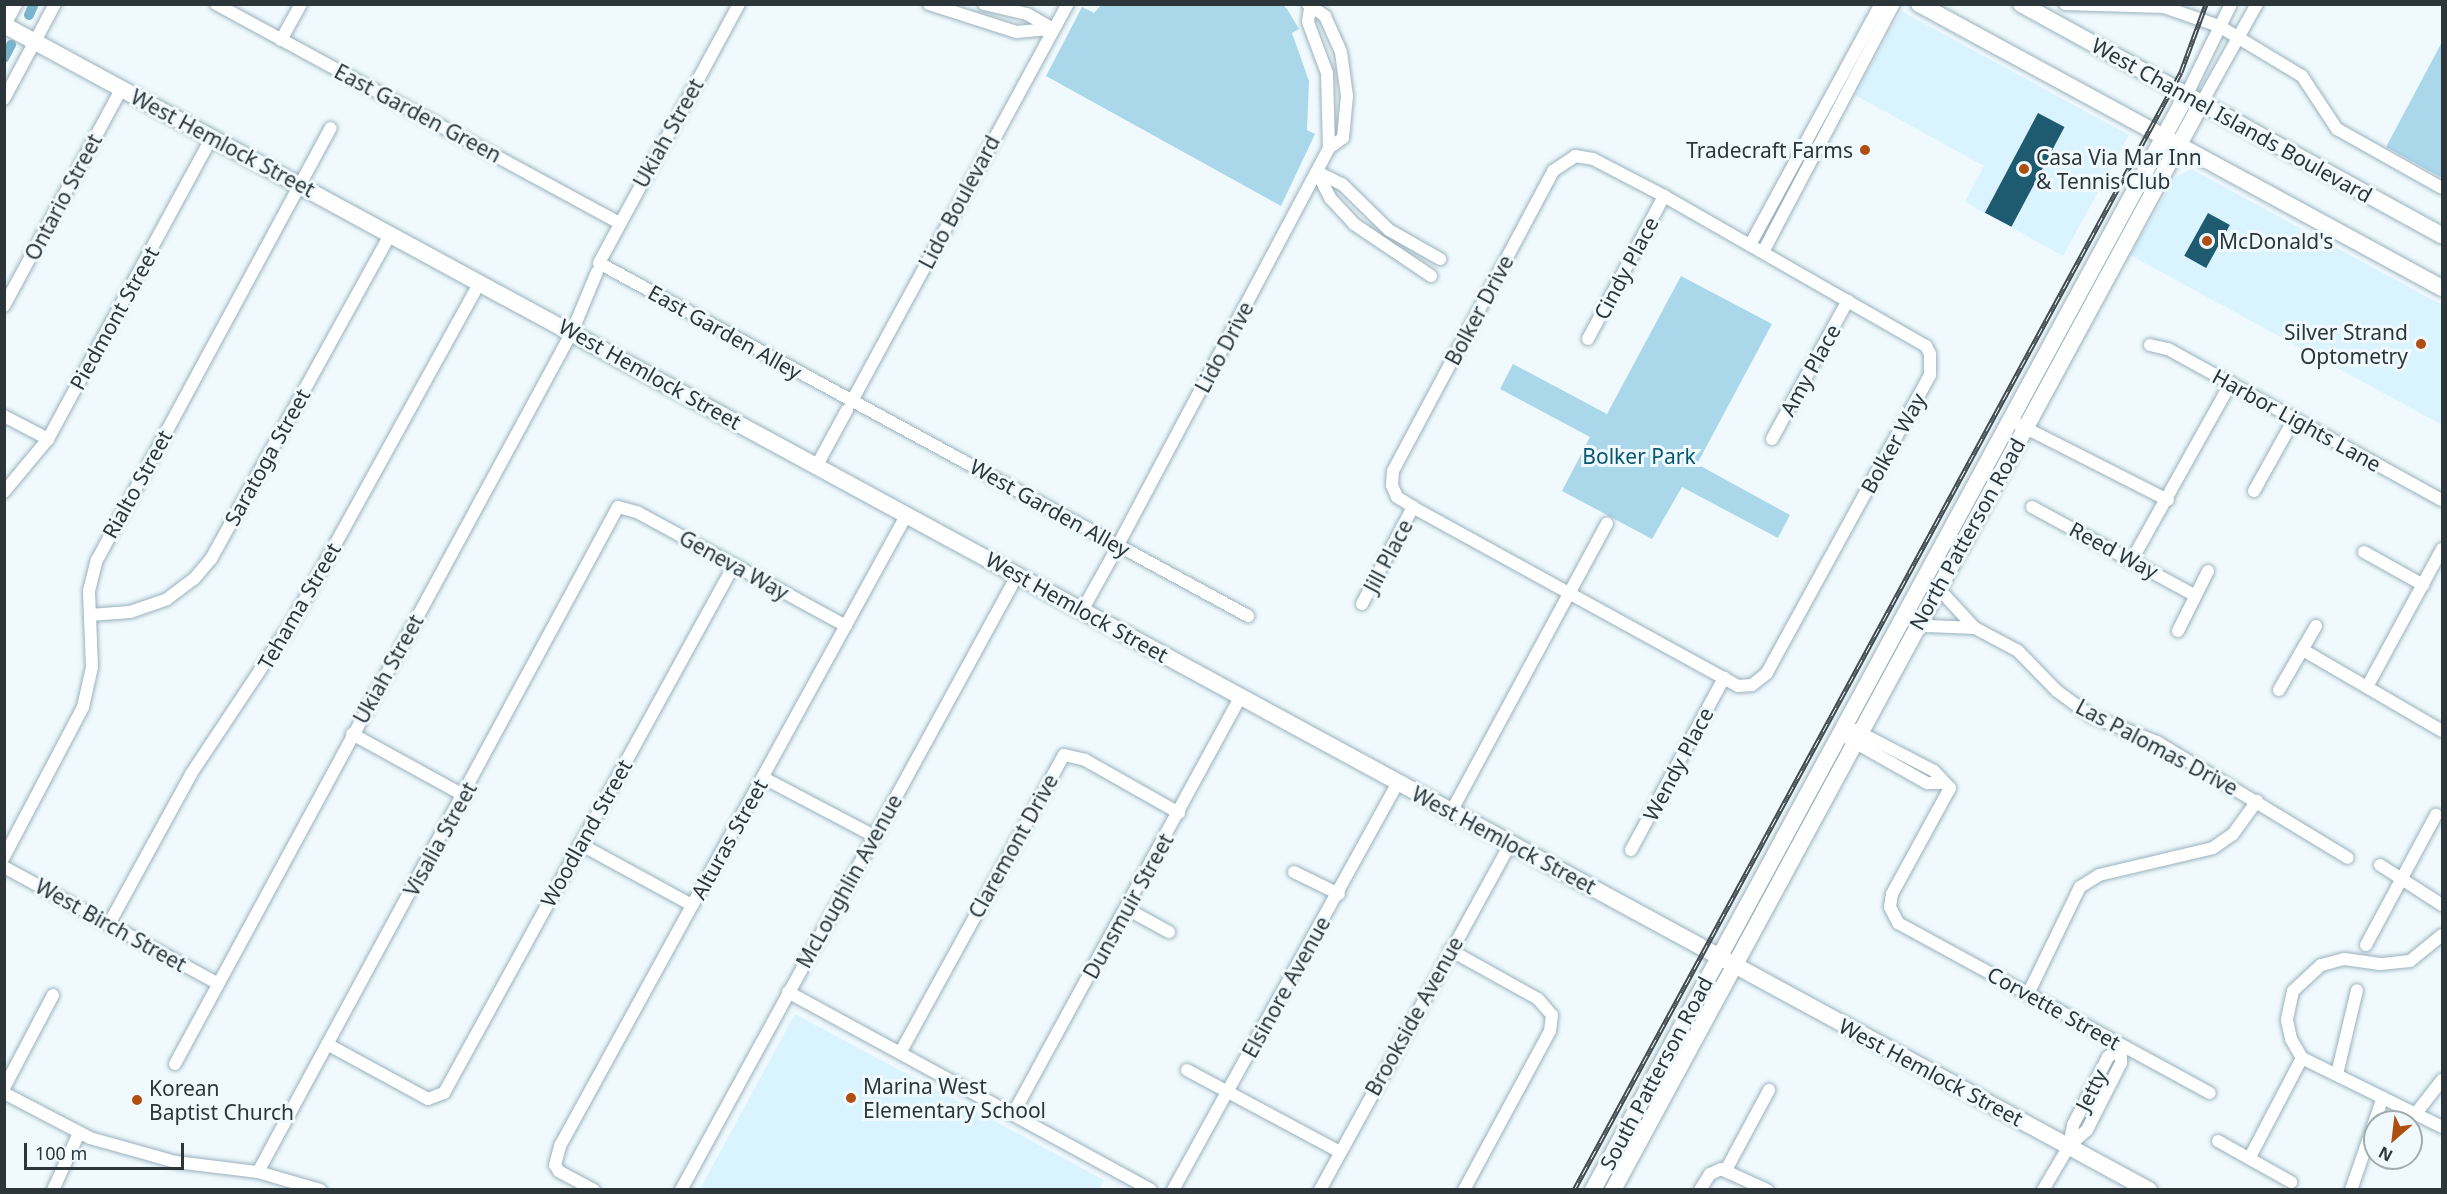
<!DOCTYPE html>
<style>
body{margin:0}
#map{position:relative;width:2447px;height:1194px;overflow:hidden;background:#f0fafe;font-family:"Noto Sans",sans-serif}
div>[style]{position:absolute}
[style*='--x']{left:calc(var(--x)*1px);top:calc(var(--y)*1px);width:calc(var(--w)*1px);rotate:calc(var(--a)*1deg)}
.built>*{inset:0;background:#d9f3ff}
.green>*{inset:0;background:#abd7eb}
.canal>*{height:10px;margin:-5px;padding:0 5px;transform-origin:5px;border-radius:5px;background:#79b3cc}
.building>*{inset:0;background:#1e5a70;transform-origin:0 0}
.roads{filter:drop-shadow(0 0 2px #9ab1bc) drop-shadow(0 0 2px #9ab1bc)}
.street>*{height:12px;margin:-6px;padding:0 6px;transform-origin:6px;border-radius:6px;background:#fff}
.secondary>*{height:16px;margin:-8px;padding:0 8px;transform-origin:8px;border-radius:8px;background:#fff}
.rail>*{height:5px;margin-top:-2.5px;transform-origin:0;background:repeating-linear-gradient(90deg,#f0fafe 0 9px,#414b4f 0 18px);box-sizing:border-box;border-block:2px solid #414b4f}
.dots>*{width:16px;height:16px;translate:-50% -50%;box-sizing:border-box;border:3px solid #f0fafe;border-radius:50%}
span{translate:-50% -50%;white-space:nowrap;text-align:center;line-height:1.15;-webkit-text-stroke:6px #f0fafe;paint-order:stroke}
.street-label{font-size:21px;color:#2c363a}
.poi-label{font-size:21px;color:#2c363a}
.right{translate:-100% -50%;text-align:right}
.left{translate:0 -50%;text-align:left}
.park-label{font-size:21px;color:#055770}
.frame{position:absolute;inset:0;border:6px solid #2c363a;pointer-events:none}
.north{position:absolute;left:2363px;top:1110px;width:60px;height:60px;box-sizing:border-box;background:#f0fafe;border:2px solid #a2acb0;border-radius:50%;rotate:208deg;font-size:16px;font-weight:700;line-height:24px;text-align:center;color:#2c363a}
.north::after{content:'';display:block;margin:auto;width:21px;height:27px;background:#af4e0e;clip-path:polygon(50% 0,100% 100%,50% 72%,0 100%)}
.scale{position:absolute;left:24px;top:1143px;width:160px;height:27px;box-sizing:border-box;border:3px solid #2c363a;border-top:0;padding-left:8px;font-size:18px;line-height:21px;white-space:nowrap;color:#2c363a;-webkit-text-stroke:4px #f0fafe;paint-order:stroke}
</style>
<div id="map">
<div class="built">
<div style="clip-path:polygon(1901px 11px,2129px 135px,2063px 256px,1965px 202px,1984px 166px,1855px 95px)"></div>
<div style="clip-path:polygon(2191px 169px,2442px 305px,2442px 425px,2130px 255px,2176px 177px)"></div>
<div style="clip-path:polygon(795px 1014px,1104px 1180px,1099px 1189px,700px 1189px)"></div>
</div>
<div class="green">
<div style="clip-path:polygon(1102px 4px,1282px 4px,1287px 9px,1299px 29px,1292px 33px,1309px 81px,1307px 130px,1315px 134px,1281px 206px,1046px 76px,1082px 7px,1094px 13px)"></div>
<div style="clip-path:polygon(2442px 42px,2442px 178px,2386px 147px)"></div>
<div style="clip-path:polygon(1681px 276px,1772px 324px,1697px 464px,1790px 515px,1778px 538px,1682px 487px,1652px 539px,1562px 491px,1590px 437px,1500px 389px,1513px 364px,1607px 414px)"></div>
</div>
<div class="canal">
<div style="--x:29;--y:15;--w:12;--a:-66"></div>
<div style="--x:4;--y:58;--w:15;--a:-62"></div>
</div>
<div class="building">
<div style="left:2038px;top:113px;width:30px;height:113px;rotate:28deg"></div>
<div style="left:2208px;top:213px;width:25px;height:49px;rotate:29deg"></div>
</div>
<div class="roads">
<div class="street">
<div style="--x:216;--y:4;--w:459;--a:28.5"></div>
<div style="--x:739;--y:4;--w:294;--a:118.4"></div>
<div style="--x:599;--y:263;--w:739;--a:28.54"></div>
<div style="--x:929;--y:4;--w:91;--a:17.8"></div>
<div style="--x:1016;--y:32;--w:37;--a:-5"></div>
<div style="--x:984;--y:4;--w:44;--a:13.1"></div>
<div style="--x:1027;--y:14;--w:30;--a:30"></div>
<div style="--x:2065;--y:4;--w:99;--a:1.7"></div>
<div style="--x:2164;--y:7;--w:58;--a:19.1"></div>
<div style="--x:2219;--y:26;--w:97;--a:31.1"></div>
<div style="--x:2302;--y:76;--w:64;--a:56.6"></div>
<div style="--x:2337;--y:129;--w:120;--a:29.3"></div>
<div style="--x:1310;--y:8;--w:14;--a:98"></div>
<div style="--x:1308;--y:22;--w:54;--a:69.6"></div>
<div style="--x:1327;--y:73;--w:75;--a:88.5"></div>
<div style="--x:281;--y:40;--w:41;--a:-60.9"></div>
<div style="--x:2186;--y:96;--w:102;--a:-63.9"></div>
<div style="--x:4;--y:99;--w:108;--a:-61.8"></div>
<div style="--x:2201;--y:104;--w:115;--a:-60.8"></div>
<div style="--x:1575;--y:156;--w:18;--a:9"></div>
<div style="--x:1593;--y:159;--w:80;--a:27.5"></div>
<div style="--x:1664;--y:196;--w:302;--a:29.8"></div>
<div style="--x:1926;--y:346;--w:9;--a:63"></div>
<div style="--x:1930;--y:354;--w:21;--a:90"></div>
<div style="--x:1930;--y:375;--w:340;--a:118.7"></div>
<div style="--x:1767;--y:673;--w:19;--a:141"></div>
<div style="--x:1752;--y:685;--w:14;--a:176"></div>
<div style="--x:1738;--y:686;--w:371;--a:-151.2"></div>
<div style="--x:1413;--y:507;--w:19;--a:-148"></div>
<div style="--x:1397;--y:497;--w:13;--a:-113"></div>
<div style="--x:1392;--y:485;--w:14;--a:-86"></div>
<div style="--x:1393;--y:471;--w:340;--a:-61.9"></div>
<div style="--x:1553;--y:171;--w:27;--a:-34"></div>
<div style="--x:1317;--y:172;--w:30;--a:63"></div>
<div style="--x:1331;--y:199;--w:34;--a:47"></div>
<div style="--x:1354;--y:224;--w:93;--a:34"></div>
<div style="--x:1317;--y:172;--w:28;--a:26"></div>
<div style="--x:1342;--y:184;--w:66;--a:44.4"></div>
<div style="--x:1389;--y:230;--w:59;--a:29.6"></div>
<div style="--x:1750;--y:245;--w:274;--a:-61.5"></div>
<div style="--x:1763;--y:252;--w:280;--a:-62.2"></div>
<div style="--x:4;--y:306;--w:248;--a:-61.6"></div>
<div style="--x:1588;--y:339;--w:162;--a:-62"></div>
<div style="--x:2150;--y:345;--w:18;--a:13"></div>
<div style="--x:2168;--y:349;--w:313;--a:28.9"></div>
<div style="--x:852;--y:401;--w:452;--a:-61.5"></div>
<div style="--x:4;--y:416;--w:50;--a:27.6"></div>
<div style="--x:2010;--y:420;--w:177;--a:26.9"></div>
<div style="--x:1772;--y:439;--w:158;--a:-61.3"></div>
<div style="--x:817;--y:465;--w:63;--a:-61.4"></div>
<div style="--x:2254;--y:491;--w:82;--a:-60.9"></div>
<div style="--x:4;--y:492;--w:69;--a:-50.3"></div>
<div style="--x:48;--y:439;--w:344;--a:-61.5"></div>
<div style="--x:2032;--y:507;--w:184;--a:28.5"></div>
<div style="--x:1118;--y:545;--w:450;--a:-62"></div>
<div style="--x:1329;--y:148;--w:17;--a:-36"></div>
<div style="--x:1343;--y:138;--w:42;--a:-84.6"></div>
<div style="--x:1347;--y:96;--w:44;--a:-97.8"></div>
<div style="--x:1341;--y:52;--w:39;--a:-114"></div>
<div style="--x:1325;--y:16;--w:21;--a:-145"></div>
<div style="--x:2364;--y:552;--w:68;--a:29.2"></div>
<div style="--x:2133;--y:558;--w:201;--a:-60.8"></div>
<div style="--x:1938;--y:588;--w:53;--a:47.3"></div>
<div style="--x:1362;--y:604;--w:110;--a:-62.3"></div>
<div style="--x:1083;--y:609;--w:62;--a:-60.9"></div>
<div style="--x:1905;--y:614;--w:26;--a:28"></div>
<div style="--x:1928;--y:626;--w:47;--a:2.4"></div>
<div style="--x:1975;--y:628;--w:49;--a:28.1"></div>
<div style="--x:2018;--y:651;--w:56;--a:45.7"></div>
<div style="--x:2057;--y:691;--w:42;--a:36.3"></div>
<div style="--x:2091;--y:716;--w:71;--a:21.5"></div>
<div style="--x:2157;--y:742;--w:223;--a:31.3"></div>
<div style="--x:90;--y:615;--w:40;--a:-4.3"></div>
<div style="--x:130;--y:612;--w:39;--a:-19"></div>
<div style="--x:167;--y:599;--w:34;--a:-37"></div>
<div style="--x:194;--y:579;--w:26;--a:-50"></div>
<div style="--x:211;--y:559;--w:372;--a:-61.1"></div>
<div style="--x:2178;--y:631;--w:67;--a:-63.4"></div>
<div style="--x:2303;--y:650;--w:161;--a:30.2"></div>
<div style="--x:2367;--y:687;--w:157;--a:-61.5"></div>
<div style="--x:2279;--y:690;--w:74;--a:-60"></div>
<div style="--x:1855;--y:730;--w:89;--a:27.4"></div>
<div style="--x:1934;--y:771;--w:23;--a:47"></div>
<div style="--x:1950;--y:788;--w:121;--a:118.7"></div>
<div style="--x:1892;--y:894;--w:13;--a:99"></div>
<div style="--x:1890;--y:907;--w:18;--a:63"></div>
<div style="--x:1898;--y:923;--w:355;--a:28.6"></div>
<div style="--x:352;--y:734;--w:129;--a:28.8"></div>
<div style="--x:1849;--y:739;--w:90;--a:29.4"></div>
<div style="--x:1927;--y:783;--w:14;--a:0"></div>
<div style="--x:764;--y:778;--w:124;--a:27.8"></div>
<div style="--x:1451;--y:812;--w:328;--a:-61.6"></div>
<div style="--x:580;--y:844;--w:128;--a:28.6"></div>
<div style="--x:1631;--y:850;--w:196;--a:-61.6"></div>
<div style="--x:4;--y:857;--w:170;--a:-62.2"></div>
<div style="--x:83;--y:707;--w:41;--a:-77.3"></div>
<div style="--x:92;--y:667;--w:76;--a:-92.3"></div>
<div style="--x:89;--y:591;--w:32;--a:-76"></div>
<div style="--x:97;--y:560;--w:491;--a:-61.6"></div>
<div style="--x:2380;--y:865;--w:74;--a:32.8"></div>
<div style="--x:4;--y:867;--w:243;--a:28.6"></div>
<div style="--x:1294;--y:872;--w:50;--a:26.1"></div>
<div style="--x:1127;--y:909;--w:48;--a:28.7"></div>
<div style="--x:109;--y:924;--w:171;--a:-61.3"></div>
<div style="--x:191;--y:774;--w:186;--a:-56.4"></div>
<div style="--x:294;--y:619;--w:385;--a:-61.1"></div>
<div style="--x:2442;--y:935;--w:41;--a:140.9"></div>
<div style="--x:2410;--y:961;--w:30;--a:174"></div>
<div style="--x:2380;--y:964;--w:36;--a:-172"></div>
<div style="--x:2344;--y:959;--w:24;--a:165"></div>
<div style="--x:2321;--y:965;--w:38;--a:137"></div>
<div style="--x:2293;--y:991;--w:30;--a:102"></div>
<div style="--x:2287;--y:1020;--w:19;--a:78"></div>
<div style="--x:2291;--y:1039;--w:22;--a:60"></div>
<div style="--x:2302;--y:1058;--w:156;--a:26.2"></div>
<div style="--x:2366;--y:945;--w:148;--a:-61.7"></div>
<div style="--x:1450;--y:950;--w:101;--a:29.1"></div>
<div style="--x:1538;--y:999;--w:21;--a:49"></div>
<div style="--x:1552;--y:1015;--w:16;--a:97"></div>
<div style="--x:1550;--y:1031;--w:181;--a:118.4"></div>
<div style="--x:788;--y:992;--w:413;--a:28.6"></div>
<div style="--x:2029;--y:992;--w:117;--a:-64.1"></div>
<div style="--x:2080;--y:887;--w:22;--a:-32"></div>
<div style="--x:2099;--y:875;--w:117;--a:-13.3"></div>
<div style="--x:2213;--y:848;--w:24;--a:-35"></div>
<div style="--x:2233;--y:834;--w:41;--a:-54"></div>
<div style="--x:327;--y:1044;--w:115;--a:28.6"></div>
<div style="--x:428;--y:1099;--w:17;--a:-21"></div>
<div style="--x:444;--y:1093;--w:602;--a:-61.22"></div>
<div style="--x:900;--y:1053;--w:340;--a:-61.2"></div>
<div style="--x:1064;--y:755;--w:22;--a:13"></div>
<div style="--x:1085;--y:760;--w:108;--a:29.4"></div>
<div style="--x:175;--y:1064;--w:833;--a:-61.53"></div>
<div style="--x:572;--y:332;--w:65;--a:-67.4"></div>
<div style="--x:1187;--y:1070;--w:174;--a:28.2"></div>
<div style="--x:2337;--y:1074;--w:86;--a:-76.6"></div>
<div style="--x:4;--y:1088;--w:105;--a:-62.2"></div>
<div style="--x:4;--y:1093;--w:97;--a:27.6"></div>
<div style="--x:90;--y:1138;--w:89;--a:15.6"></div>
<div style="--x:176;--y:1162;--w:83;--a:7"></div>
<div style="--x:258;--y:1172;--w:65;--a:16.2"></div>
<div style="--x:2417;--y:1112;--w:41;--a:-52"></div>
<div style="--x:1013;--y:1114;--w:476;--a:-61.4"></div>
<div style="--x:2218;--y:1141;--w:84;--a:29.3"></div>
<div style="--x:2069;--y:1146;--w:24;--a:-42"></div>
<div style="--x:2087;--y:1130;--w:75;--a:-63.1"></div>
<div style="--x:2121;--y:1063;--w:16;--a:-90"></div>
<div style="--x:2250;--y:1157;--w:112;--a:-62.3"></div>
<div style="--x:1726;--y:1170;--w:91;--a:-61.7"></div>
<div style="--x:258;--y:1172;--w:756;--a:-61.57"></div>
<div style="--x:618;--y:507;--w:20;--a:15"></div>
<div style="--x:637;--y:512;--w:238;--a:28.6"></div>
<div style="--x:53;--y:1190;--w:63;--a:-65.5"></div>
<div style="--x:594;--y:1190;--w:40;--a:-152"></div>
<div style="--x:559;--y:1171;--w:7;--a:-124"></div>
<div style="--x:555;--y:1165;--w:20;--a:-75"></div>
<div style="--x:560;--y:1146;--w:721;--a:-61.23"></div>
<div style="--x:681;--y:1190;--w:702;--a:-61.32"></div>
<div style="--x:1173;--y:1190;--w:465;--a:-61.1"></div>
<div style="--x:1320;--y:1190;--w:395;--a:-61.2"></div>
<div style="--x:1700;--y:1190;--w:19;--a:-58"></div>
<div style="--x:1710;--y:1174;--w:12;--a:-24"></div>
<div style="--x:1721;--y:1169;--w:51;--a:24.5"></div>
<div style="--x:2043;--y:1190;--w:51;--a:-59.4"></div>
<div style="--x:2069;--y:1146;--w:21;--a:-79"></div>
<div style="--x:2073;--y:1125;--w:76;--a:-62.8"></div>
<div style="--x:2108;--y:1057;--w:16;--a:-38"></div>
<div style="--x:2351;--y:1190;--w:98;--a:-71"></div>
</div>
<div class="secondary">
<div style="--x:1919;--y:4;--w:595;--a:28.5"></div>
<div style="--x:2021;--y:4;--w:480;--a:28.8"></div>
<div style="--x:4;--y:22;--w:21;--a:-61"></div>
<div style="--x:4;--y:25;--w:2441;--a:28.51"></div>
<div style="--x:1593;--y:1190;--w:1244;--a:-61.54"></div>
<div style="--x:1613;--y:1190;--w:1235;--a:-61.57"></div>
</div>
</div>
<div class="rail">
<div style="--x:1574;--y:1190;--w:1272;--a:-61.5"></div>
<div style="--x:2181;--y:72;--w:72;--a:-69.8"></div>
</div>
<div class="dots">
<div style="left:1865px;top:150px;background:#af4e0e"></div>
<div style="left:2024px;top:169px;background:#af4e0e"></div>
<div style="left:2207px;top:241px;background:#af4e0e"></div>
<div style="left:2421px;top:344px;background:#af4e0e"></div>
<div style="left:851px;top:1098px;background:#af4e0e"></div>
<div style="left:137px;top:1100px;background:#af4e0e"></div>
</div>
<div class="street-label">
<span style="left:418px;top:113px;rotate:28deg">East Garden Green</span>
<span style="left:2232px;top:120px;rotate:29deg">West Channel Islands Boulevard</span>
<span style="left:668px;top:133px;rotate:-61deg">Ukiah Street</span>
<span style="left:223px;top:143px;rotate:28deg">West Hemlock Street</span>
<span style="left:63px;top:197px;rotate:-62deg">Ontario Street</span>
<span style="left:959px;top:202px;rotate:-62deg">Lido Boulevard</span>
<span style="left:1626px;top:268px;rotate:-62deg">Cindy Place</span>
<span style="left:1479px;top:310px;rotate:-62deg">Bolker Drive</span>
<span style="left:114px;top:318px;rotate:-61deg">Piedmont Street</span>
<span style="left:725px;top:332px;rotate:29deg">East Garden Alley</span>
<span style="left:1224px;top:347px;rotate:-62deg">Lido Drive</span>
<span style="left:1810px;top:370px;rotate:-61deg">Amy Place</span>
<span style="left:650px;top:374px;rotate:29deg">West Hemlock Street</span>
<span style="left:2297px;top:420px;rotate:29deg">Harbor Lights Lane</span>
<span style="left:1893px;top:443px;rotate:-61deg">Bolker Way</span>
<span style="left:267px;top:457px;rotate:-61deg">Saratoga Street</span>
<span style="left:137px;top:484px;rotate:-61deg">Rialto Street</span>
<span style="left:1050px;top:508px;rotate:29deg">West Garden Alley</span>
<span style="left:1967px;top:534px;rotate:-61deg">North Patterson Road</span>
<span style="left:2114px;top:550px;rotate:28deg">Reed Way</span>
<span style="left:1388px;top:556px;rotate:-62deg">Jill Place</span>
<span style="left:734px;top:565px;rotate:29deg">Geneva Way</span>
<span style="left:299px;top:606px;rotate:-60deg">Tehama Street</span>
<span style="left:1077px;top:607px;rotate:29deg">West Hemlock Street</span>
<span style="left:388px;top:669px;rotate:-61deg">Ukiah Street</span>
<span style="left:2157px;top:747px;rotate:28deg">Las Palomas Drive</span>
<span style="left:1678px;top:764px;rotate:-62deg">Wendy Place</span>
<span style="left:586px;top:833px;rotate:-61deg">Woodland Street</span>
<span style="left:440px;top:839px;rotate:-61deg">Visalia Street</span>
<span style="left:729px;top:839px;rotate:-61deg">Alturas Street</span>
<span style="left:1504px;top:840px;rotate:28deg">West Hemlock Street</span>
<span style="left:1013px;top:846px;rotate:-61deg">Claremont Drive</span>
<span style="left:849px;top:881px;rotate:-61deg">McLoughlin Avenue</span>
<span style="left:1128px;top:906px;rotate:-61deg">Dunsmuir Street</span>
<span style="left:111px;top:925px;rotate:29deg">West Birch Street</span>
<span style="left:1286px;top:987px;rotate:-61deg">Elsinore Avenue</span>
<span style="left:2054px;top:1008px;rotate:29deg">Corvette Street</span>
<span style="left:1414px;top:1016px;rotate:-61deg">Brookside Avenue</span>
<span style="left:1931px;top:1072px;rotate:28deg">West Hemlock Street</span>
<span style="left:1656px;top:1073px;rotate:-62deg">South Patterson Road</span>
<span style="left:2091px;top:1090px;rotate:-63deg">Jetty</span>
</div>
<div class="poi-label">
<span class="right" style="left:1853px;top:150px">Tradecraft Farms</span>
<span class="left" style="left:2036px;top:169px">Casa Via Mar Inn<br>&amp; Tennis Club</span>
<span class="left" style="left:2219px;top:241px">McDonald's</span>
<span class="right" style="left:2408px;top:344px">Silver Strand<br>Optometry</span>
<span class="left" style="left:863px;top:1098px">Marina West<br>Elementary School</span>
<span class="left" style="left:149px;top:1100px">Korean<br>Baptist Church</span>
</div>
<div class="park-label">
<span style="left:1639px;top:456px">Bolker Park</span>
</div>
<div class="frame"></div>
<div class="north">N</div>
<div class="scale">100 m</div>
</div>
